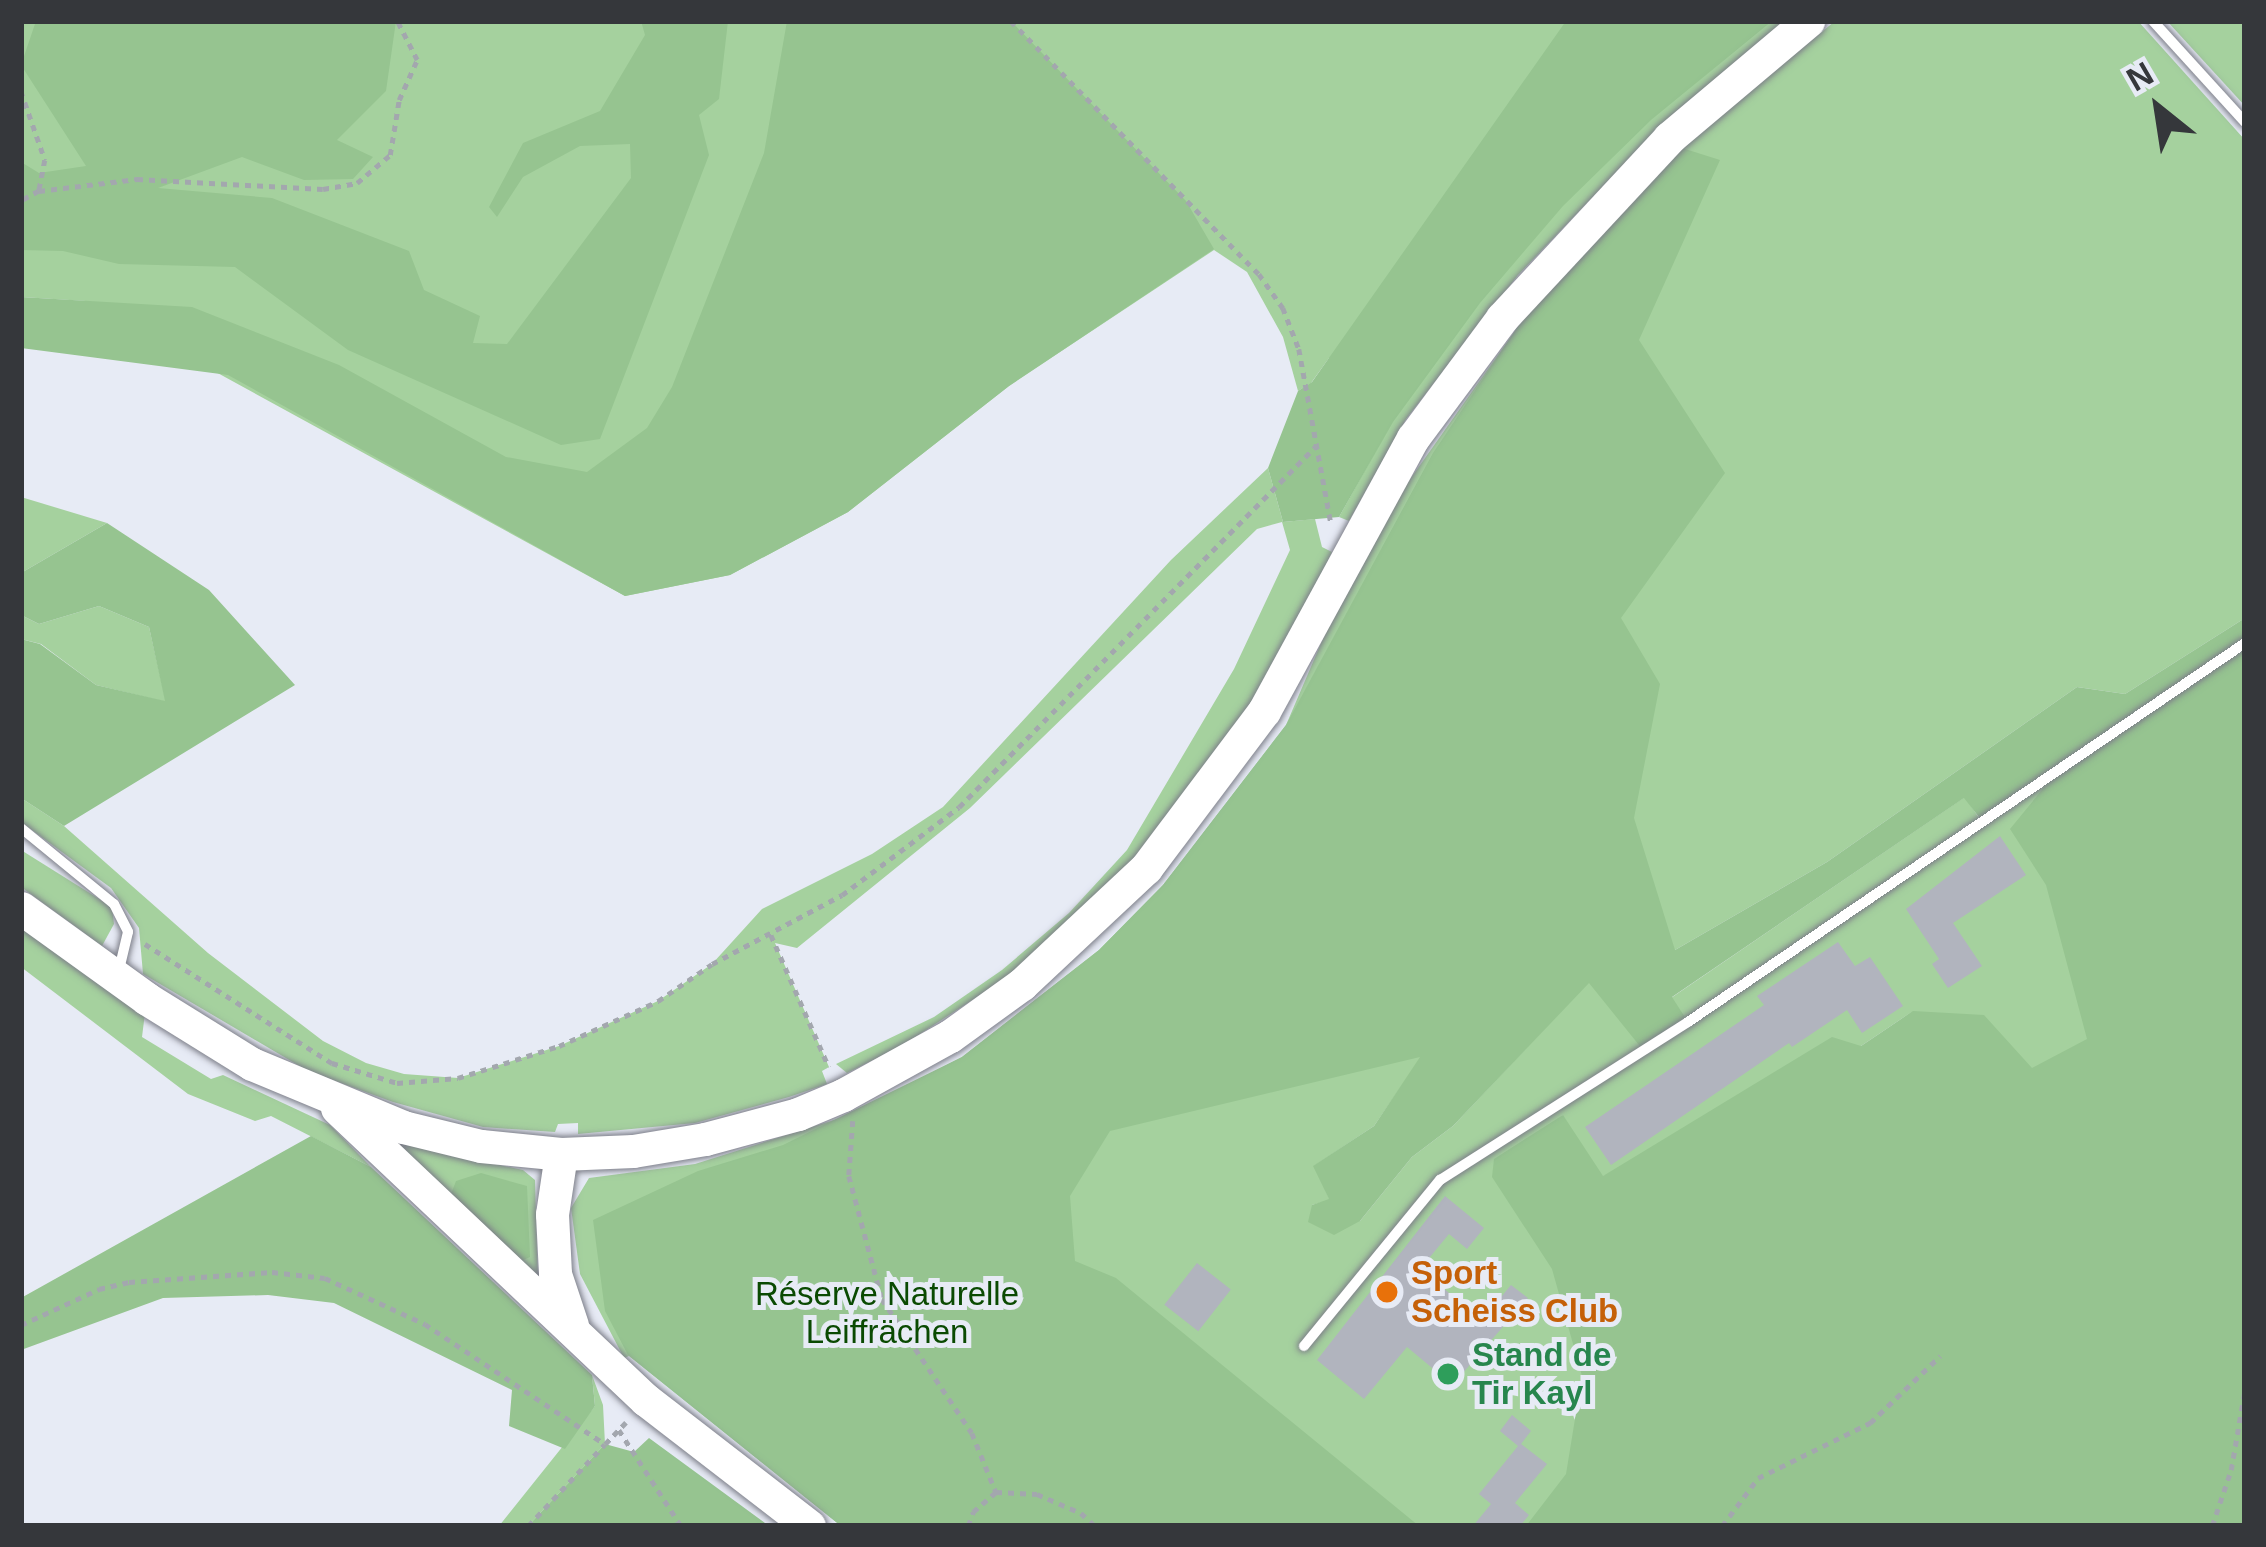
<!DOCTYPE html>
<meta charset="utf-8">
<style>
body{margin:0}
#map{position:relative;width:2266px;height:1547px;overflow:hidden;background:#e7ebf5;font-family:Arial,sans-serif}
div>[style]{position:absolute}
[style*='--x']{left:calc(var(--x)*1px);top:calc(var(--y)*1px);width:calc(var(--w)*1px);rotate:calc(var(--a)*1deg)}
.green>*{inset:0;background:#a5d19e}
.forest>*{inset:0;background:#96c490}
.building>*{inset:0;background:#b1b4be;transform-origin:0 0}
.path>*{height:4.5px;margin-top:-2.25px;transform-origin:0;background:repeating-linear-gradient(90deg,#a3a7ae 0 6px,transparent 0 12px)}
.roads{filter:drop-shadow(0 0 3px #7d7f89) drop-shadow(0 0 3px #7d7f89)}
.service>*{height:10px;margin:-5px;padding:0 5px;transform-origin:5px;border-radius:5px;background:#fff}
.primary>*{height:33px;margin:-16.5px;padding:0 16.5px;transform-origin:16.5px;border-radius:16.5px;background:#fff}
.dots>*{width:33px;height:33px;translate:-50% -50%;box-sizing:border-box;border:6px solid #e7ebf5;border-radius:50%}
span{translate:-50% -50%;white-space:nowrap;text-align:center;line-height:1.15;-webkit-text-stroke:10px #e7ebf5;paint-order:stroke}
.food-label{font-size:33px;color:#c56008;font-weight:700}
.left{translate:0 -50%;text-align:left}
.park-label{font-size:33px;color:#0a4a02}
.leisure-label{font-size:33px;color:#27864d;font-weight:700}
.frame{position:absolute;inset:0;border:24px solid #35373b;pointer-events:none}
.north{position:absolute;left:2098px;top:48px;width:120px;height:120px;-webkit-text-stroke:9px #e7ebf5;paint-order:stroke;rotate:330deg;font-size:33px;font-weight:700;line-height:48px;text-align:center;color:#35373b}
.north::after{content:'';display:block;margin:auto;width:42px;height:54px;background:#35373b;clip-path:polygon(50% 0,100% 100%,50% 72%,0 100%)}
</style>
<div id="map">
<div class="green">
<div style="clip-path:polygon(21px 21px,1788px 21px,1631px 157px,1518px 275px,1406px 419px,1349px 521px,1339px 517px,1392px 422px,1329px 358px,1311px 383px,1298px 391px,1283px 337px,1247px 272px,1214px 250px,1009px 386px,848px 512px,730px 575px,625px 596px,86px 301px,21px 297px)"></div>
<div style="clip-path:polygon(evenodd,1835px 21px,2138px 21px,2245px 140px,2245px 618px,2125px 694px,2077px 687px,1827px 862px,1675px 950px,1671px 998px,1965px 797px,1981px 821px,2245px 643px,2245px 1526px,841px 1526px,629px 1356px,624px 1358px,580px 1274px,571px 1208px,589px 1178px,695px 1164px,853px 1114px,962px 1057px,1099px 950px,1163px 885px,1286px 725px,1334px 613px,1401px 492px,1517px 328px,1594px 236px,1682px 148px,1835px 21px,1581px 990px,1453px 1126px,1412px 1157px,1360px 1221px,1312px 1205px,1330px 1200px,1314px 1166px,1374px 1126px,1422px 1056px,1581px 990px,1835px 21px,1913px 1011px,1553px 1268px,1562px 1115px,1602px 1177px,1861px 1046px,1913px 1011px)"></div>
<div style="clip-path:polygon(2167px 21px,2245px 21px,2245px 106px)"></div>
<div style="clip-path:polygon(1268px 468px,1283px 522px,1315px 519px,1322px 547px,1332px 552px,1265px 693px,1163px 829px,1090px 906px,1003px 980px,903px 1045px,847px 1073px,836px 1064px,934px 1017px,1002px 970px,1069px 913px,1127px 850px,1234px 669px,1290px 550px,1282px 522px,1257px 529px,970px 808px,797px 948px,775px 943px,829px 1067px,822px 1071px,827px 1084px,789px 1097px,695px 1123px,578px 1134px,578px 1123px,558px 1124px,555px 1132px,483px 1127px,393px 1102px,308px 1071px,143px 974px,139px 928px,111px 888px,21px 822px,21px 798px,64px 826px,208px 953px,323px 1041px,366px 1063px,404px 1074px,458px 1078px,559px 1046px,658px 1001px,712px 964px,762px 909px,872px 854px,943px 807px,1171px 560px)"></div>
<div style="clip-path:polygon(21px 497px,107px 523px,21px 573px)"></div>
<div style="clip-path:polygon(99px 606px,149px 627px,166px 702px,96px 685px,41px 644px,21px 639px,21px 615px,39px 624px)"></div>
<div style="clip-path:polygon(21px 850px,112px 907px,114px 924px,102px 946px,21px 887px)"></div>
<div style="clip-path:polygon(21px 923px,145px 1013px,142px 1037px,211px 1079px,223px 1075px,330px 1125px,371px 1167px,271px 1116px,255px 1121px,188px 1094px,21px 967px)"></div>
<div style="clip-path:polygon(388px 1141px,523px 1170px,535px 1180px,538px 1283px,451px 1194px)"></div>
<div style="clip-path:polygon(592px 1375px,603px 1405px,605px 1444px,528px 1526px,499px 1526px,595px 1406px)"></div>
</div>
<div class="forest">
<div style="clip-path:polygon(36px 21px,396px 21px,386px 91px,337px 140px,373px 157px,353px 179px,304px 180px,242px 157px,158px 188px,272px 198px,409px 251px,424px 290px,480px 316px,473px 343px,507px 344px,631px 178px,630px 144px,580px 146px,523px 177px,497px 217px,489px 207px,523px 143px,600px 111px,645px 35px,641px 21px,728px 21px,719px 99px,699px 115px,709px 155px,600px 439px,561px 445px,348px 350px,235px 267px,119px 264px,63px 251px,21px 250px,21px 162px,39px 173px,86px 166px,21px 65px)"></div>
<div style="clip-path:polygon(787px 21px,1011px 21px,1186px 201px,1214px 249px,1009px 386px,848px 512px,730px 575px,625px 596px,228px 375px,21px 348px,21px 297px,192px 307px,339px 365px,506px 457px,587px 472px,647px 428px,672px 387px,764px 153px)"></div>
<div style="clip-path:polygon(1566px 21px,1772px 21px,1651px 120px,1563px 206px,1480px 303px,1393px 422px,1339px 517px,1283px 522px,1268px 468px,1298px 391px,1312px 382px)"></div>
<div style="clip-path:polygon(1682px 148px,1720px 160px,1639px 340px,1725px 473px,1621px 618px,1660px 684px,1634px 818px,1675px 950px,1827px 862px,2077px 687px,2125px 694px,2245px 618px,2245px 1526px,1526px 1526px,1566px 1474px,1582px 1376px,1552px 1269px,1492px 1177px,1494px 1159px,1563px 1115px,1603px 1176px,1832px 1037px,1861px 1046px,1913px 1011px,1984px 1015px,2032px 1068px,2087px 1039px,2046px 885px,2010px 829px,2055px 774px,1982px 821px,1964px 798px,1672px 997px,1688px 1022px,1643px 1050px,1589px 983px,1453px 1126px,1412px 1157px,1360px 1221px,1334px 1235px,1308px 1222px,1312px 1205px,1329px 1199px,1313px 1166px,1374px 1126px,1420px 1057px,1110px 1131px,1070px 1196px,1075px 1261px,1116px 1278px,1419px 1526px,841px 1526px,628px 1355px,605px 1311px,593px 1220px,698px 1171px,783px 1145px,962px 1057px,1099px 950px,1163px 885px,1286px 725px,1433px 453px,1517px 328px,1594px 236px)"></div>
<div style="clip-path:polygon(107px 523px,209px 590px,295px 685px,64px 826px,21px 798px,21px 639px,40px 644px,96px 685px,165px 701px,149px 627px,99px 606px,39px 624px,21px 615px,21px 573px)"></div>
<div style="clip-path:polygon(311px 1136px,371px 1167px,592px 1375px,595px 1406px,565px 1449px,509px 1426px,512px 1390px,334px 1303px,268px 1295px,163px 1298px,21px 1350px,21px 1298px)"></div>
<div style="clip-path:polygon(481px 1173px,527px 1186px,530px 1257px,517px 1263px,451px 1194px,456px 1181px)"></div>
<div style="clip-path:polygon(649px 1438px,769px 1526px,528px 1526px,605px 1444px,634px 1452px)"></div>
</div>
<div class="building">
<div style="clip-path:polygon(2000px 836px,2026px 875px,1953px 923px,1982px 966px,1948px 988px,1932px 964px,1939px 959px,1906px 909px)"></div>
<div style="clip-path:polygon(1838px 942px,1855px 966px,1870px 957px,1903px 1006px,1862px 1033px,1847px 1010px,1792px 1047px,1789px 1043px,1611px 1165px,1585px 1127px,1764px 1005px,1757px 996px)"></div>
<div style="clip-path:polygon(1445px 1196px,1484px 1228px,1467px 1249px,1449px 1234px,1420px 1269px,1482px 1320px,1511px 1285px,1528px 1298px,1462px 1374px,1458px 1371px,1449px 1382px,1407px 1347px,1364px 1399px,1317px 1360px)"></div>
<div style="left:1197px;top:1263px;width:43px;height:53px;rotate:38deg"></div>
<div style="clip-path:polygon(1512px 1415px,1531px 1431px,1521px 1444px,1547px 1464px,1515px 1503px,1529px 1515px,1520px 1526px,1473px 1526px,1491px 1504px,1479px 1494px,1518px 1446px,1500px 1431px)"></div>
</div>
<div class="path">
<div style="--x:1011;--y:21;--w:354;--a:45.6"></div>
<div style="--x:1259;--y:274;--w:42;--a:54.8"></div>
<div style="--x:1283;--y:308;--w:44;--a:68.7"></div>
<div style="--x:1299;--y:349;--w:178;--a:79.6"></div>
<div style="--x:21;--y:24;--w:3;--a:-90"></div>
<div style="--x:21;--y:91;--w:73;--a:70.8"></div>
<div style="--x:45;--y:160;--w:32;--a:101"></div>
<div style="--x:39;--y:191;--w:21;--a:151"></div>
<div style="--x:39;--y:191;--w:99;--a:-7"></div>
<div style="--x:137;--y:179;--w:186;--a:3.1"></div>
<div style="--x:323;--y:189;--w:35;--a:-10"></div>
<div style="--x:357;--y:183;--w:43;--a:-40.3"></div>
<div style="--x:390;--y:155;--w:56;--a:-80.7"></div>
<div style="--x:399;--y:100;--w:44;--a:-65.8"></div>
<div style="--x:417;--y:60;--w:44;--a:-117.1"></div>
<div style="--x:771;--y:935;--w:144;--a:66.3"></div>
<div style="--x:145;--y:944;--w:222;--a:32.5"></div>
<div style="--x:332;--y:1063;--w:68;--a:17.1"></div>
<div style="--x:397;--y:1083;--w:61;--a:-4.7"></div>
<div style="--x:458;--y:1078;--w:106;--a:-17.6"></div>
<div style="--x:559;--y:1046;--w:109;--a:-24.4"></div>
<div style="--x:658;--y:1001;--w:65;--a:-34.4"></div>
<div style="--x:712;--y:964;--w:147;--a:-28"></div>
<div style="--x:842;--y:895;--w:146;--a:-36.9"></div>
<div style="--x:959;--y:807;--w:509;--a:-45.32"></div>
<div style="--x:853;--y:1121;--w:55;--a:94.2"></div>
<div style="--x:849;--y:1176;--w:127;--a:75"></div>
<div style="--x:882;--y:1299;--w:161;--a:56.1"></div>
<div style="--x:972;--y:1433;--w:64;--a:67.9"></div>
<div style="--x:21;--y:1325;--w:86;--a:-24.8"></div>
<div style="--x:99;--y:1289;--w:31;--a:-13"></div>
<div style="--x:129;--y:1282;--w:143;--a:-4"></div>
<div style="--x:272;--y:1272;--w:53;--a:6.5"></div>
<div style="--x:325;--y:1278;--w:110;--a:24.7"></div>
<div style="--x:425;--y:1324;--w:216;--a:33.7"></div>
<div style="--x:605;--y:1444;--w:30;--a:-46"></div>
<div style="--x:619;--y:1430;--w:114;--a:57.1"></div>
<div style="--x:528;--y:1526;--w:112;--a:-46.8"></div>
<div style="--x:968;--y:1526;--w:15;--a:-70"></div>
<div style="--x:973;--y:1512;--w:30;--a:-41"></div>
<div style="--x:996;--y:1492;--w:41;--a:2.8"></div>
<div style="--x:1037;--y:1494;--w:48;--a:23.4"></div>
<div style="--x:1081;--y:1513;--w:19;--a:43"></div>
<div style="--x:1722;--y:1526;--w:60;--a:-53.1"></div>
<div style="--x:1758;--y:1478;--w:125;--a:-26.2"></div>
<div style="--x:1870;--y:1423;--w:97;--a:-43.7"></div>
<div style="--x:2212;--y:1526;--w:59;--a:-71.3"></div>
<div style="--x:2231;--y:1470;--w:82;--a:-80.2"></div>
</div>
<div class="roads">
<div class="service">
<div style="--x:2153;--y:21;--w:137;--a:47.7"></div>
<div style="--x:21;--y:828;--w:120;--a:39.3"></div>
<div style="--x:114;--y:904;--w:31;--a:63"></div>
<div style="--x:128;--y:932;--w:43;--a:103.4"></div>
<div style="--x:1304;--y:1346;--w:215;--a:-50.7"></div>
<div style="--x:1440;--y:1180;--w:294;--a:-32.5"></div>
<div style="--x:1688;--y:1022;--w:674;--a:-34.23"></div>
</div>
<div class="primary">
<div style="--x:21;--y:908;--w:155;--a:35.8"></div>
<div style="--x:147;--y:999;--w:123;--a:31.8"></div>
<div style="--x:252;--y:1064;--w:164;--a:22.6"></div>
<div style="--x:403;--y:1127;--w:80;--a:13.7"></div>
<div style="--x:481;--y:1146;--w:80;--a:5.7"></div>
<div style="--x:561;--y:1154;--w:72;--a:-2.4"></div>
<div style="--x:633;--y:1151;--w:73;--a:-9.5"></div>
<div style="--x:705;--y:1139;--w:96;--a:-15"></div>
<div style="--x:798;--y:1114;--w:49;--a:-22.9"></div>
<div style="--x:843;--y:1095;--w:122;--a:-28.9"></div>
<div style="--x:950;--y:1036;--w:89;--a:-35.8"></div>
<div style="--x:1022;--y:984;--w:170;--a:-43.1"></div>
<div style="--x:1146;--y:868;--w:196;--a:-53.1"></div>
<div style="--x:1264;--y:711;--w:311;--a:-61.4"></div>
<div style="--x:1413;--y:438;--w:149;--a:-53.4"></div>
<div style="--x:1502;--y:318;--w:246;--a:-47.1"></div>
<div style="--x:1669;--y:138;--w:182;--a:-40.1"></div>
<div style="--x:337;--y:1108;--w:425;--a:43.4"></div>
<div style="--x:646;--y:1400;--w:206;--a:37.7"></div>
<div style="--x:561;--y:1154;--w:61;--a:98.5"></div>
<div style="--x:552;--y:1214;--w:60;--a:87.1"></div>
<div style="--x:555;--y:1274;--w:54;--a:71.6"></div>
</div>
</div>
<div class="dots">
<div style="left:1387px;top:1292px;background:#e8710a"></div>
<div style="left:1448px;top:1374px;background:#2e9e5b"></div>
</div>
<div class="food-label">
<span class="left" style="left:1411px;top:1292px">Sport<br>Scheiss Club</span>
</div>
<div class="park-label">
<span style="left:887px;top:1313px">Réserve Naturelle<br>Leiffrächen</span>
</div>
<div class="leisure-label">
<span class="left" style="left:1472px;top:1374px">Stand de<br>Tir Kayl</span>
</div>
<div class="frame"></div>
<div class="north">N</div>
</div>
